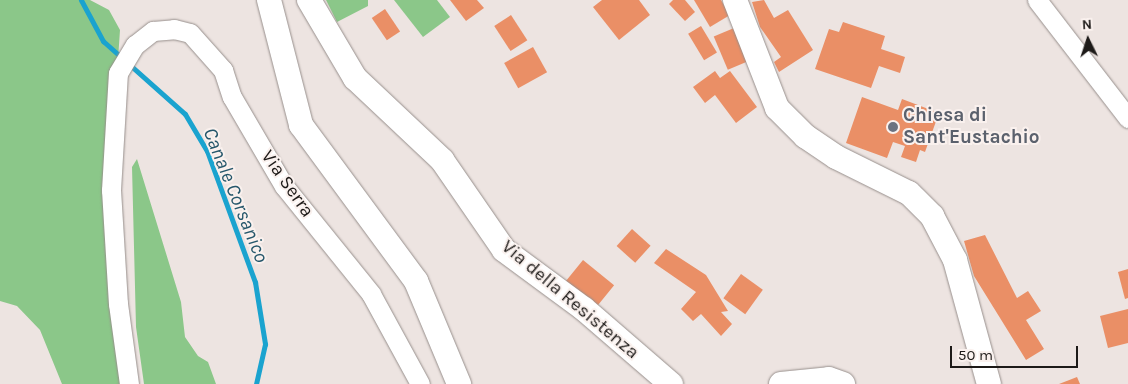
<!DOCTYPE html>
<style>
body{margin:0}
#map{position:relative;width:1128px;height:384px;overflow:hidden;background:#ede4e1;font-family:Karla,sans-serif}
div>[style]{position:absolute}
[style*='--x']{left:calc(var(--x)*1px);top:calc(var(--y)*1px);width:calc(var(--w)*1px);rotate:calc(var(--a)*1deg)}
.green>*{inset:0;background:#8bc789}
.stream>*{height:5px;margin:-2.5px;padding:0 2.5px;transform-origin:2.5px;border-radius:2.5px;background:#1aa3cf}
.building>*{inset:0;background:#ea8f66;transform-origin:0 0}
.roads{filter:drop-shadow(0 0 1px #978f8c) drop-shadow(0 0 1px #978f8c)}
.minor>*{height:19px;margin:-9.5px;padding:0 9.5px;transform-origin:9.5px;border-radius:9.5px;background:#fff}
.tertiary>*{height:24px;margin:-12px;padding:0 12px;transform-origin:12px;border-radius:12px;background:#fff}
.dots>*{width:14px;height:14px;translate:-50% -50%;box-sizing:border-box;border:2px solid #faf1ee;border-radius:50%}
span{translate:-50% -50%;white-space:nowrap;text-align:center;line-height:1.15;-webkit-text-stroke:4px #faf1ee;paint-order:stroke}
.worship-label{font-size:19px;color:#5b616d;font-weight:700}
.left{translate:0 -50%;text-align:left}
.street-label{font-size:19px;color:#1d1a18}
.water-label{font-size:20px;color:#26576b;font-style:italic}
.north{position:absolute;left:1063px;top:15px;width:50px;height:50px;-webkit-text-stroke:4px #faf1ee;paint-order:stroke;rotate:356deg;font-size:14px;font-weight:700;line-height:20px;text-align:center;color:#1d1a18}
.north::after{content:'';display:block;margin:auto;width:18px;height:22px;background:#1d1a18;clip-path:polygon(50% 0,100% 100%,50% 72%,0 100%)}
.scale{position:absolute;left:950px;top:346px;width:128px;height:22px;box-sizing:border-box;border:2px solid #1d1a18;border-top:0;padding-left:6px;font-size:15px;line-height:18px;white-space:nowrap;color:#1d1a18;-webkit-text-stroke:4px #faf1ee;paint-order:stroke}
</style>
<div id="map">
<div class="green">
<div style="clip-path:polygon(0 0,90px 0,109px 10px,120px 30px,106px 238px,120px 384px,62px 384px,40px 330px,17px 306px,0 301px)"></div>
<div style="clip-path:polygon(326px 0,368px 0,368px 6px,337px 22px)"></div>
<div style="clip-path:polygon(394px 0,437px 0,450px 17px,423px 37px)"></div>
<div style="clip-path:polygon(137px 159px,181px 302px,185px 337px,198px 356px,208px 362px,216px 384px,144px 384px,136px 327px,132px 167px)"></div>
</div>
<div class="stream">
<div style="--x:81;--y:0;--w:47;--a:61.8"></div>
<div style="--x:103;--y:41;--w:110;--a:41.7"></div>
<div style="--x:185;--y:114;--w:43;--a:59.3"></div>
<div style="--x:207;--y:151;--w:140;--a:69.9"></div>
<div style="--x:255;--y:282;--w:63;--a:80.8"></div>
<div style="--x:265;--y:344;--w:41;--a:102.7"></div>
</div>
<div class="building">
<div style="clip-path:polygon(450px 0,477px 0,484px 8px,466px 21px)"></div>
<div style="clip-path:polygon(602px 0,639px 0,650px 15px,619px 40px,593px 7px)"></div>
<div style="clip-path:polygon(673px 0,685px 0,695px 12px,685px 21px,669px 4px)"></div>
<div style="clip-path:polygon(694px 0,721px 0,730px 15px,710px 27px)"></div>
<div style="clip-path:polygon(764px 0,774px 18px,788px 10px,813px 50px,779px 72px,774px 62px,781px 57px,760px 27px,752px 2px)"></div>
<div style="left:385px;top:9px;width:27px;height:16px;rotate:56deg"></div>
<div style="left:511px;top:15px;width:30px;height:20px;rotate:57deg"></div>
<div style="clip-path:polygon(843px 22px,885px 36px,881px 49px,905px 57px,900px 73px,879px 66px,871px 88px,815px 69px,829px 29px,839px 32px)"></div>
<div style="left:701px;top:26px;width:31px;height:15px;rotate:59deg"></div>
<div style="left:734px;top:28px;width:36px;height:22px;rotate:67deg"></div>
<div style="left:533px;top:47px;width:29px;height:33px;rotate:61deg"></div>
<div style="clip-path:polygon(715px 71px,720px 78px,730px 71px,757px 107px,736px 123px,715px 95px,705px 103px,693px 87px)"></div>
<div style="clip-path:polygon(862px 97px,898px 110px,902px 99px,939px 113px,925px 152px,920px 150px,916px 162px,901px 157px,905px 146px,893px 142px,887px 158px,846px 143px)"></div>
<div style="left:632px;top:229px;width:25px;height:23px;rotate:42deg"></div>
<div style="clip-path:polygon(985px 235px,1017px 298px,1028px 291px,1041px 311px,1026px 320px,1044px 349px,1026px 360px,974px 276px,964px 241px)"></div>
<div style="clip-path:polygon(666px 249px,706px 275px,728px 311px,721px 312px,732px 324px,721px 336px,701px 314px,693px 321px,681px 309px,696px 292px,654px 263px)"></div>
<div style="left:583px;top:260px;width:40px;height:29px;rotate:39deg"></div>
<div style="clip-path:polygon(1128px 269px,1128px 298px,1125px 299px,1118px 272px)"></div>
<div style="left:741px;top:274px;width:27px;height:30px;rotate:36deg"></div>
<div style="clip-path:polygon(1128px 309px,1128px 343px,1108px 348px,1100px 316px)"></div>
<div style="clip-path:polygon(1077px 377px,1080px 384px,1059px 384px)"></div>
</div>
<div class="roads">
<div class="minor">
<div style="--x:1037;--y:0;--w:149;--a:52.4"></div>
<div style="--x:129;--y:384;--w:81;--a:-97.8"></div>
<div style="--x:118;--y:304;--w:114;--a:-93.5"></div>
<div style="--x:111;--y:190;--w:117;--a:-86.6"></div>
<div style="--x:118;--y:73;--w:33;--a:-59"></div>
<div style="--x:135;--y:45;--w:23;--a:-38"></div>
<div style="--x:153;--y:31;--w:21;--a:-5"></div>
<div style="--x:174;--y:29;--w:16;--a:14"></div>
<div style="--x:190;--y:33;--w:50;--a:48.3"></div>
<div style="--x:223;--y:70;--w:28;--a:72"></div>
<div style="--x:232;--y:97;--w:103;--a:59.7"></div>
<div style="--x:284;--y:186;--w:139;--a:51.1"></div>
<div style="--x:371;--y:294;--w:102;--a:61.4"></div>
</div>
<div class="tertiary">
<div style="--x:269;--y:0;--w:129;--a:75.6"></div>
<div style="--x:301;--y:125;--w:194;--a:53.6"></div>
<div style="--x:416;--y:281;--w:112;--a:67.3"></div>
<div style="--x:309;--y:0;--w:91;--a:59.5"></div>
<div style="--x:355;--y:78;--w:120;--a:43.3"></div>
<div style="--x:442;--y:160;--w:109;--a:55.4"></div>
<div style="--x:504;--y:250;--w:99;--a:36.4"></div>
<div style="--x:584;--y:309;--w:115;--a:40.8"></div>
<div style="--x:735;--y:0;--w:116;--a:68.7"></div>
<div style="--x:777;--y:108;--w:40;--a:45"></div>
<div style="--x:805;--y:136;--w:37;--a:34"></div>
<div style="--x:836;--y:157;--w:81;--a:26.3"></div>
<div style="--x:909;--y:193;--w:33;--a:45"></div>
<div style="--x:932;--y:216;--w:50;--a:62.4"></div>
<div style="--x:955;--y:260;--w:129;--a:74.7"></div>
<div style="--x:781;--y:384;--w:48;--a:-5.9"></div>
<div style="--x:829;--y:379;--w:15;--a:20"></div>
</div>
</div>
<div class="dots">
<div style="left:893px;top:127px;background:#6b7280"></div>
</div>
<div class="worship-label">
<span class="left" style="left:903px;top:127px">Chiesa di<br>Sant'Eustachio</span>
</div>
<div class="street-label">
<span style="left:287px;top:184px;rotate:55deg">Via Serra</span>
<span style="left:570px;top:300px;rotate:40deg">Via della Resistenza</span>
</div>
<div class="water-label">
<span style="left:236px;top:195px;rotate:68deg">Canale Corsanico</span>
</div>
<div class="north">N</div>
<div class="scale">50 m</div>
</div>
